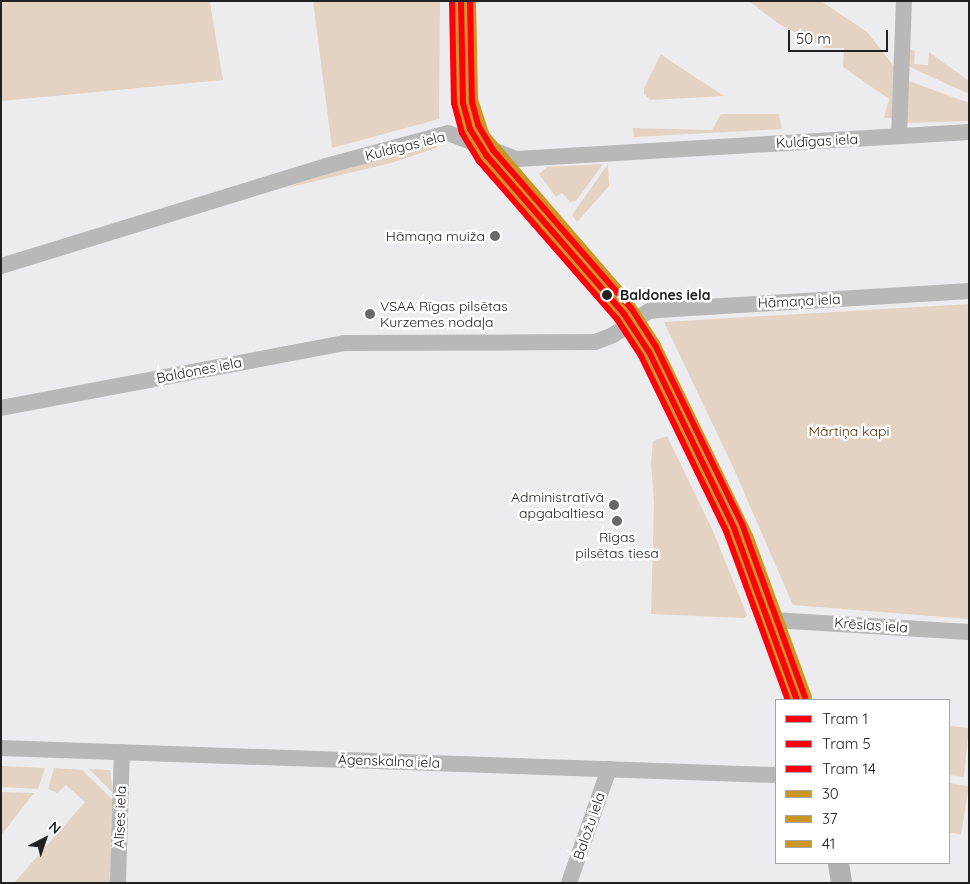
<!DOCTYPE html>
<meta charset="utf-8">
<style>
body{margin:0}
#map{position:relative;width:970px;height:884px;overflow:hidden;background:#ececee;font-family:Quicksand,sans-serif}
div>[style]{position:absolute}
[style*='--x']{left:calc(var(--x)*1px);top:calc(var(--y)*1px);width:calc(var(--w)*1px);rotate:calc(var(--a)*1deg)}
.green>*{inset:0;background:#e4d2c2;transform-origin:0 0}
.minor>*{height:16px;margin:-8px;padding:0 8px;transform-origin:8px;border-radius:8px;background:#b8b8b8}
.major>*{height:21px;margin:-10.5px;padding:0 10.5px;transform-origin:10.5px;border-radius:10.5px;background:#b1b1b2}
.bus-1>*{height:6px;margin:-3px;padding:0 3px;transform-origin:3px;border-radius:3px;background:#ca9726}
.bus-2>*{height:6px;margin:-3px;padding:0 3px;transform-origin:3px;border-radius:3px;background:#ca9726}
.bus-3>*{height:6px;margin:-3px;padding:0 3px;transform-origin:3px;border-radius:3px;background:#ca9726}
.tram-1>*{height:6px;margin:-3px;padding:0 3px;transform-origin:3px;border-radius:3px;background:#ff000c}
.tram-2>*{height:6px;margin:-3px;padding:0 3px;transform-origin:3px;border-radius:3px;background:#ff000c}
.tram-3>*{height:6px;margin:-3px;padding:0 3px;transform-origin:3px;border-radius:3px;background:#ff000c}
.dots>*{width:14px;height:14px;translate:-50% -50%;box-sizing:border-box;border:2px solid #fff;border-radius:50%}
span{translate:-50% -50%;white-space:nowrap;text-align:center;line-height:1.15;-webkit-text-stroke:5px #fff;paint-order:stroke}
.street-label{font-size:14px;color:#212122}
.poi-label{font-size:14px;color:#212122}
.right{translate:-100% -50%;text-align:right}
.left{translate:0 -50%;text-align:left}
.stop-label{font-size:14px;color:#212122;font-weight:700}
.park-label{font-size:14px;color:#563108}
.frame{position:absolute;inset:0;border:2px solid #212122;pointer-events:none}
.legend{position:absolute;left:775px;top:699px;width:175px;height:165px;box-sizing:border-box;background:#fff;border:1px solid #a6a6a7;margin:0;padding:6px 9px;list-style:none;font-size:15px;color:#212122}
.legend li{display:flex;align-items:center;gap:10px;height:25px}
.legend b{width:25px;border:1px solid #a6a6a7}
.north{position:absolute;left:20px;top:814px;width:50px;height:50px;-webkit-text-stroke:4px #fff;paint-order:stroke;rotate:41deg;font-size:14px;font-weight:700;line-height:20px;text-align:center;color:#212122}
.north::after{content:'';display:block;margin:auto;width:18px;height:22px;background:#212122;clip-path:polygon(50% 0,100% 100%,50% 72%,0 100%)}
.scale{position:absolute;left:788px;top:30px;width:100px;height:22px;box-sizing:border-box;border:2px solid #212122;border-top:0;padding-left:6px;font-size:15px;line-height:18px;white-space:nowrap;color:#212122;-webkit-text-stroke:4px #fff;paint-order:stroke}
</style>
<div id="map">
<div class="green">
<div style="clip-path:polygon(1px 1px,215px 1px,210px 3px,223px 80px,1px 101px)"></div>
<div style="clip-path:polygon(313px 1px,440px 1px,439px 119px,332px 148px)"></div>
<div style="clip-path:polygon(749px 1px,821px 1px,867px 32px,896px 69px,894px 118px,884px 118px,889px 99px,843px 67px,844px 48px,825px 48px,779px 24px)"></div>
<div style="clip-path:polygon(907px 48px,915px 51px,914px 64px,928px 65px,929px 52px,969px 81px,969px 94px,912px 68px,906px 63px)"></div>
<div style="clip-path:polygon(661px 54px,669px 60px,724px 96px,650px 100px,644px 94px,644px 88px)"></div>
<div style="clip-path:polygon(906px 80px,969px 103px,969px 121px,906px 123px)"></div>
<div style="clip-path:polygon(721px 114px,779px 114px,782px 129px,634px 137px,633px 128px,712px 130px)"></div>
<div style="clip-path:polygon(441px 143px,436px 148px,391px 163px,282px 189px,343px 168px)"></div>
<div style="clip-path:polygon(603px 164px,576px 201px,570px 202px,562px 193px,556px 197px,539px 174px,547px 167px)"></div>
<div style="clip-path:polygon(608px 164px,609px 186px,577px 222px,572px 215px)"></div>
<div style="clip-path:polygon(969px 304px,969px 619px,793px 605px,733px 467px,664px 322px)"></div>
<div style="clip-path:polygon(667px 436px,712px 529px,747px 615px,744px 618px,651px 614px,654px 502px,651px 463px,653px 441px)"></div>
<div style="left:949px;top:726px;width:20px;height:49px;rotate:6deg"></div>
<div style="clip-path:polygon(1px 766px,45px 768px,38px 789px,1px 787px)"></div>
<div style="clip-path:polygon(54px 768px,82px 770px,114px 801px,112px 883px,14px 883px,85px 802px,66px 785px,57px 793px,48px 789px)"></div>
<div style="clip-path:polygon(89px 769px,110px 770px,113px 793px)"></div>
<div style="left:949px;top:783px;width:20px;height:49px;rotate:9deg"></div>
<div style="clip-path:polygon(1px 792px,34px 793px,1px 835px)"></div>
</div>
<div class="minor">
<div style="--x:899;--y:136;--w:135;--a:-87.9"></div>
<div style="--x:1;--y:266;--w:340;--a:-17.1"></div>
<div style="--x:326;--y:166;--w:126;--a:-15.1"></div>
<div style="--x:448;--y:133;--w:73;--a:20.9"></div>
<div style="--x:516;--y:159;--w:454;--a:-3.4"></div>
<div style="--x:1;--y:408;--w:349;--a:-10.7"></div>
<div style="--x:344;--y:343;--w:251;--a:-0.2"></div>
<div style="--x:595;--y:342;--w:19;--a:-21"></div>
<div style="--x:613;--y:335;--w:43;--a:-33.7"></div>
<div style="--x:649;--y:311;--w:9;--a:-6"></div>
<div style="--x:658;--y:310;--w:312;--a:-3.5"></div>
<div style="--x:773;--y:620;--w:196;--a:3.5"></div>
<div style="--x:1;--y:748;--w:775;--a:2"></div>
<div style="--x:118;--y:883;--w:131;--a:-88.3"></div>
<div style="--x:569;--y:883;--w:121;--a:-70.7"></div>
</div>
<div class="major">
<div style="--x:464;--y:1;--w:100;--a:88.9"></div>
<div style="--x:466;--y:101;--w:40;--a:71.1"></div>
<div style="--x:479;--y:139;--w:216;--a:49.3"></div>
<div style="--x:620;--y:303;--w:54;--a:56.3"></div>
<div style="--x:650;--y:348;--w:212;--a:64.3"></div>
<div style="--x:742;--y:539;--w:171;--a:69.9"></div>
<div style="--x:838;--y:863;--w:20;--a:81"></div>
</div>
<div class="bus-1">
<div style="--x:464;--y:1;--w:100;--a:88.9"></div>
<div style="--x:466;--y:101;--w:40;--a:71.1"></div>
<div style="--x:479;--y:139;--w:216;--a:49.3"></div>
<div style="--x:620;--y:303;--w:54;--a:56.3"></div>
<div style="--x:650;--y:348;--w:212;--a:64.3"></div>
<div style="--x:742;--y:539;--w:171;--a:69.9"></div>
</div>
<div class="bus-2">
<div style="--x:455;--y:1;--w:101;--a:88.9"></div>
<div style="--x:457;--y:102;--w:43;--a:71.1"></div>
<div style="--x:471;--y:143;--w:218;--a:49.3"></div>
<div style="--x:613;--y:308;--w:53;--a:56.6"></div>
<div style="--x:642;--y:352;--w:211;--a:64.2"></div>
<div style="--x:734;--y:542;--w:168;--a:69.8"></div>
</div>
<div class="bus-3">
<div style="--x:473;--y:1;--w:98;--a:88.8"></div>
<div style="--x:475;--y:99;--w:38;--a:72"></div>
<div style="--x:487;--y:135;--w:214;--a:49.2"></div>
<div style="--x:627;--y:297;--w:55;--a:56.9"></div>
<div style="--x:657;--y:343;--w:213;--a:64.2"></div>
<div style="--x:750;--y:535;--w:172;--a:70"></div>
</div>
<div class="tram-1">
<div style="--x:461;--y:1;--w:102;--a:88.9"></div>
<div style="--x:463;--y:103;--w:27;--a:75"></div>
<div style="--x:470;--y:129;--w:31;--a:58"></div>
<div style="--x:486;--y:155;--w:211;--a:49"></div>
<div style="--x:624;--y:314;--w:45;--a:56.7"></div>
<div style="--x:649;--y:352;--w:195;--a:64.2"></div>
<div style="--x:734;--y:528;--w:183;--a:69.9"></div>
</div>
<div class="tram-2">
<div style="--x:452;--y:1;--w:102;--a:88.9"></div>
<div style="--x:454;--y:103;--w:31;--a:75"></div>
<div style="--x:462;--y:133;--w:33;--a:59"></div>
<div style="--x:479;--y:161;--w:210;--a:48.9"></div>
<div style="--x:617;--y:319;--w:44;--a:57"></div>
<div style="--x:641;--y:356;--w:195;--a:64.1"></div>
<div style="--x:726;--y:531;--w:180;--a:69.9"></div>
</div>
<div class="tram-3">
<div style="--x:470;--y:1;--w:101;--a:88.9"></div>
<div style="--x:472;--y:102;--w:24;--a:75"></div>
<div style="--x:478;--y:125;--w:29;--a:59"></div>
<div style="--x:493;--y:150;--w:210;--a:48.9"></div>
<div style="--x:631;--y:308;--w:46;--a:57.3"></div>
<div style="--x:656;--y:347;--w:197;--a:64.1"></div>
<div style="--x:742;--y:524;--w:184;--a:70"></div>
</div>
<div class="dots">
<div style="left:495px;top:236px;background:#686869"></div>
<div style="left:607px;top:295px;background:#212122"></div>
<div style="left:370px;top:314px;background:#686869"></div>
<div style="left:614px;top:505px;background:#686869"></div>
<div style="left:617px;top:521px;background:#686869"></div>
</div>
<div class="street-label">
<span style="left:817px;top:141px;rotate:-3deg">Kuldīgas iela</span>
<span style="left:405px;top:146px;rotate:-14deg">Kuldīgas iela</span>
<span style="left:799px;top:301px;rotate:-3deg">Hāmaņa iela</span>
<span style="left:199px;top:370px;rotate:-11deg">Baldones iela</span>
<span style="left:871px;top:625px;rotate:4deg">Krēslas iela</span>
<span style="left:389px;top:761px;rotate:2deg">Āgenskalna iela</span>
<span style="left:120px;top:817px;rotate:-88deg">Alīses iela</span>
<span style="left:589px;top:826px;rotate:-71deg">Baložu iela</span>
</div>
<div class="poi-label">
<span class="right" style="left:485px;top:236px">Hāmaņa muiža</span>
<span class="left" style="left:380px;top:314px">VSAA Rīgas pilsētas<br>Kurzemes nodaļa</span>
<span class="right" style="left:604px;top:505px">Administratīvā<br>apgabaltiesa</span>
<span style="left:617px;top:545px">Rīgas<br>pilsētas tiesa</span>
</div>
<div class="stop-label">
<span class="left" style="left:620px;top:295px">Baldones iela</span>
</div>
<div class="park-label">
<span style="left:849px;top:431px">Mārtiņa kapi</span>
</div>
<div class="frame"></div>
<ul class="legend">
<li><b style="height:6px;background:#ff000c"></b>Tram 1</li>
<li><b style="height:6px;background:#ff000c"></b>Tram 5</li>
<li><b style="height:6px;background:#ff000c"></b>Tram 14</li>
<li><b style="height:6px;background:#ca9726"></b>30</li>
<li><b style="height:6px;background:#ca9726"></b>37</li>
<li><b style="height:6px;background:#ca9726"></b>41</li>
</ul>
<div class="north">N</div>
<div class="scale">50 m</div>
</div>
